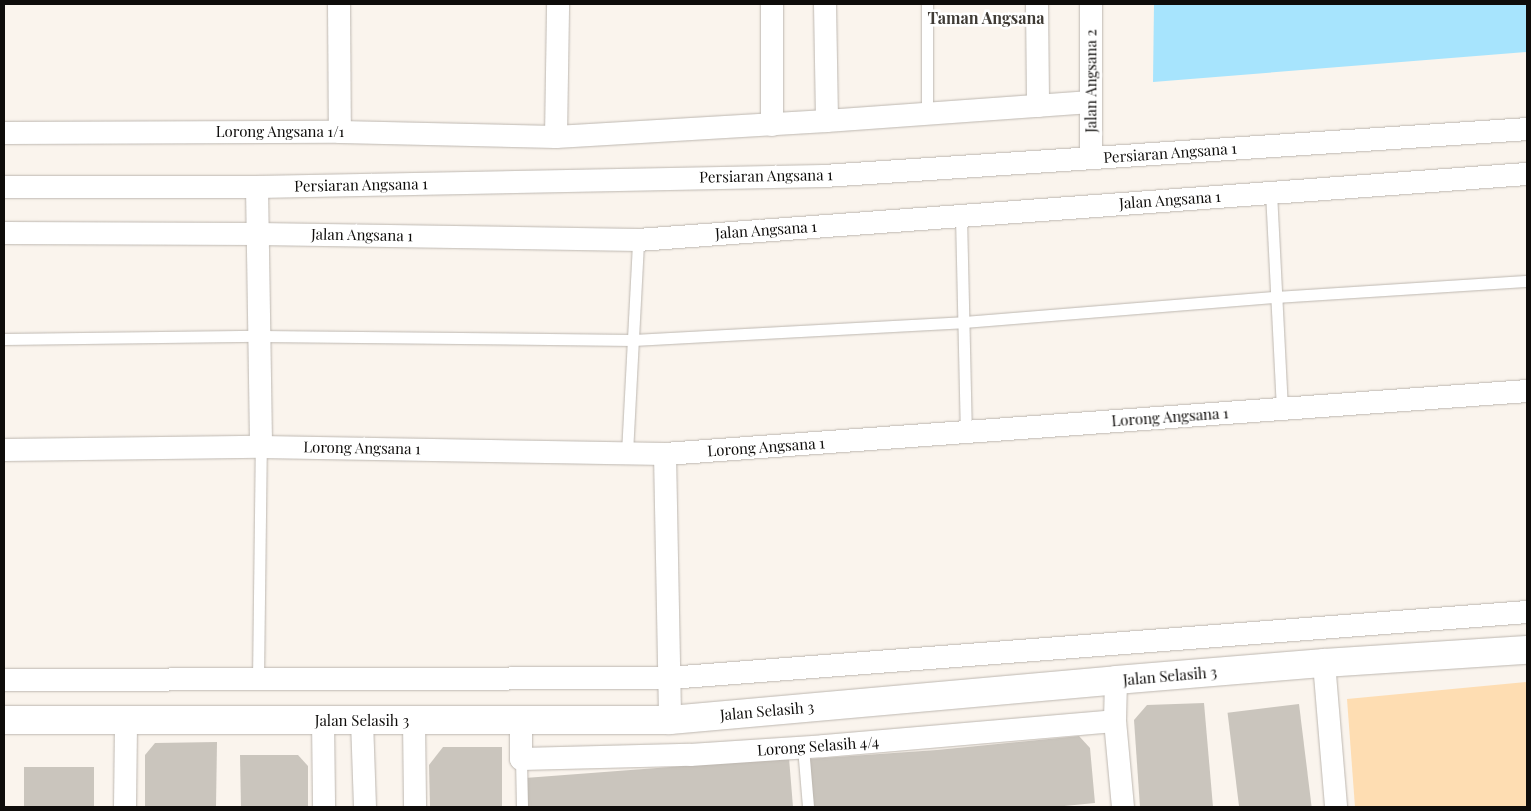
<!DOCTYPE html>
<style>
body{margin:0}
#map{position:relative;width:1531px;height:811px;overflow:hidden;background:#faf4ed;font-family:"Playfair Display",serif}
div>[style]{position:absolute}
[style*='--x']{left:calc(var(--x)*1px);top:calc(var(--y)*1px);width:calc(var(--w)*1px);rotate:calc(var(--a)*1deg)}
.green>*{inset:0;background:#feddb2}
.water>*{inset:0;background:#a7e4fd}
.building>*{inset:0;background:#cac5bd;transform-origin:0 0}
.roads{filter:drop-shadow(0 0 1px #bdb7b0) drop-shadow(0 0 1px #bdb7b0)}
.lane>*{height:11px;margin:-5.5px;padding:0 5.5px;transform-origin:5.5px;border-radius:5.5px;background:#fff}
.street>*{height:22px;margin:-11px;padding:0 11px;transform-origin:11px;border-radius:11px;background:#fff}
.secondary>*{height:28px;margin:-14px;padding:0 14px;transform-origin:14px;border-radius:14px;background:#fff}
span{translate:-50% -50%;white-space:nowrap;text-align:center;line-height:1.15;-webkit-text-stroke:5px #fff;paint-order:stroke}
.street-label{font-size:15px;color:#0e0c0a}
.neighbourhood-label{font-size:16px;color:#3f3b35;font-weight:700}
.frame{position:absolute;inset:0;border:5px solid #0e0c0a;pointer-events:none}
</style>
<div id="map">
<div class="green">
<div style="clip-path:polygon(1527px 682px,1527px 807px,1355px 807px,1347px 699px)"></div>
</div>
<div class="water">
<div style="clip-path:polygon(1154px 4px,1527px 4px,1527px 52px,1153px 82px)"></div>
</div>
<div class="building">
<div style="clip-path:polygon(1204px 703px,1213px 807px,1140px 807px,1134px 720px,1147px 705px)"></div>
<div style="left:1299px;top:704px;width:104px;height:72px;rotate:83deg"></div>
<div style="clip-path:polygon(1079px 736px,1090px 748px,1095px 803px,1054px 807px,812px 807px,808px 759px,937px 750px)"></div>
<div style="clip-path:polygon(217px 742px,216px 807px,145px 807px,145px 755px,155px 743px)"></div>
<div style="clip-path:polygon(443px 747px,502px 747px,502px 807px,430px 807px,429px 765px)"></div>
<div style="clip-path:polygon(240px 755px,298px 755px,308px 766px,308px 807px,241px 807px)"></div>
<div style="clip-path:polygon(789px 758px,793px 807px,527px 807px,525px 778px)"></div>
<div style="left:24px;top:767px;width:70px;height:40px"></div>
</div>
<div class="roads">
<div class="lane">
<div style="--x:927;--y:113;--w:109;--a:-90"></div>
<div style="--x:1271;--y:192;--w:217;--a:87.1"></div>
<div style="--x:961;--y:216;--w:216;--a:88.7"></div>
<div style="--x:4;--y:339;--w:256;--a:-0.7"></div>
<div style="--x:260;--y:336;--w:373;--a:0.6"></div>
<div style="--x:633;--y:340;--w:330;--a:-3.1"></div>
<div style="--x:963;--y:322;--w:315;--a:-4.6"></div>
<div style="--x:1277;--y:297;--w:251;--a:-3.7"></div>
<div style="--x:627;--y:453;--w:213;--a:-87"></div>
<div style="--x:258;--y:679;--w:232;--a:-89.3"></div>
<div style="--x:803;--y:747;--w:60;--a:85.2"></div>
<div style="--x:521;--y:759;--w:48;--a:88.8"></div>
</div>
<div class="street">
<div style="--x:339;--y:4;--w:128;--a:89.6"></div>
<div style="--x:825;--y:4;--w:117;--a:89"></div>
<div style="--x:1037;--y:4;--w:102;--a:89.4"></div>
<div style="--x:1091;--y:4;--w:154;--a:90"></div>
<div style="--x:772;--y:125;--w:121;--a:-90"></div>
<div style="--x:4;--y:133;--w:336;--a:-0.2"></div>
<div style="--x:340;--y:132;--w:216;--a:1.3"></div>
<div style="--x:556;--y:137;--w:271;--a:-3.4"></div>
<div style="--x:827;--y:121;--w:264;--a:-4.1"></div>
<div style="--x:556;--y:137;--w:133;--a:-89.1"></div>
<div style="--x:4;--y:187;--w:253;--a:0"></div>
<div style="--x:257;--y:187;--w:567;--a:-1.11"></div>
<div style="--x:824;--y:176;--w:705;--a:-3.82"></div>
<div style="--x:257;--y:187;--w:260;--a:89.1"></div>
<div style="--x:4;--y:233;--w:254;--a:0.2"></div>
<div style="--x:258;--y:234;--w:380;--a:0.9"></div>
<div style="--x:638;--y:240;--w:891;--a:-4.25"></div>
<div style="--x:4;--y:450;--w:257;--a:-0.7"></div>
<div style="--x:261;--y:447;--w:404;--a:1"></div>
<div style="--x:665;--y:454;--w:864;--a:-4.18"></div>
<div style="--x:665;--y:454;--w:266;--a:88.9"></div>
<div style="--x:1324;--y:663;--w:144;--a:85.2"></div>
<div style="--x:4;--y:680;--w:665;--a:-0.17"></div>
<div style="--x:669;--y:678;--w:861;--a:-4.4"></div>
<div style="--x:1116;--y:680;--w:41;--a:91.4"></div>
<div style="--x:1115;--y:721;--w:86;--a:84.7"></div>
<div style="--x:521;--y:719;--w:40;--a:90"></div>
<div style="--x:521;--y:759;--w:169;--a:-1.4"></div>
<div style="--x:690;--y:755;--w:134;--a:-3.8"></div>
<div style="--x:824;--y:746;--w:292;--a:-4.9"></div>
<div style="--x:323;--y:720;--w:87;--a:89.3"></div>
<div style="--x:362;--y:721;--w:86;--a:88"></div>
<div style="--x:414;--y:721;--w:86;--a:89.3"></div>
<div style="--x:125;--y:807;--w:86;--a:-89.3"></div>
</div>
<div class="secondary">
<div style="--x:4;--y:720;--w:666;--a:0"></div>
<div style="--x:670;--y:720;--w:448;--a:-5.1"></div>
<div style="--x:1116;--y:680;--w:209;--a:-4.7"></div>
<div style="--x:1324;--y:663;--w:203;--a:-3.7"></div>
</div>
</div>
<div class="street-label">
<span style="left:1091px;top:81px;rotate:-90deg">Jalan Angsana 2</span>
<span style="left:280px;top:132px">Lorong Angsana 1/1</span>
<span style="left:1170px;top:153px;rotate:-4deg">Persiaran Angsana 1</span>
<span style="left:766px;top:176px;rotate:-1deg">Persiaran Angsana 1</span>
<span style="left:361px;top:185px;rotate:-1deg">Persiaran Angsana 1</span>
<span style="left:1170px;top:200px;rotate:-4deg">Jalan Angsana 1</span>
<span style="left:766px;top:230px;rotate:-4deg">Jalan Angsana 1</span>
<span style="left:362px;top:235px;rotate:1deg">Jalan Angsana 1</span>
<span style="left:1170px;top:417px;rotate:-4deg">Lorong Angsana 1</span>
<span style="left:766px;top:447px;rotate:-4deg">Lorong Angsana 1</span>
<span style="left:362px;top:448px;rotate:1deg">Lorong Angsana 1</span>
<span style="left:1170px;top:676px;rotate:-5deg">Jalan Selasih 3</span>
<span style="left:767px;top:711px;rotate:-5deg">Jalan Selasih 3</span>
<span style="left:362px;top:721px">Jalan Selasih 3</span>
<span style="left:818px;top:746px;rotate:-4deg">Lorong Selasih 4/4</span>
</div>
<div class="neighbourhood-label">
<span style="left:986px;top:18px">Taman Angsana</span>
</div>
<div class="frame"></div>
</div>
